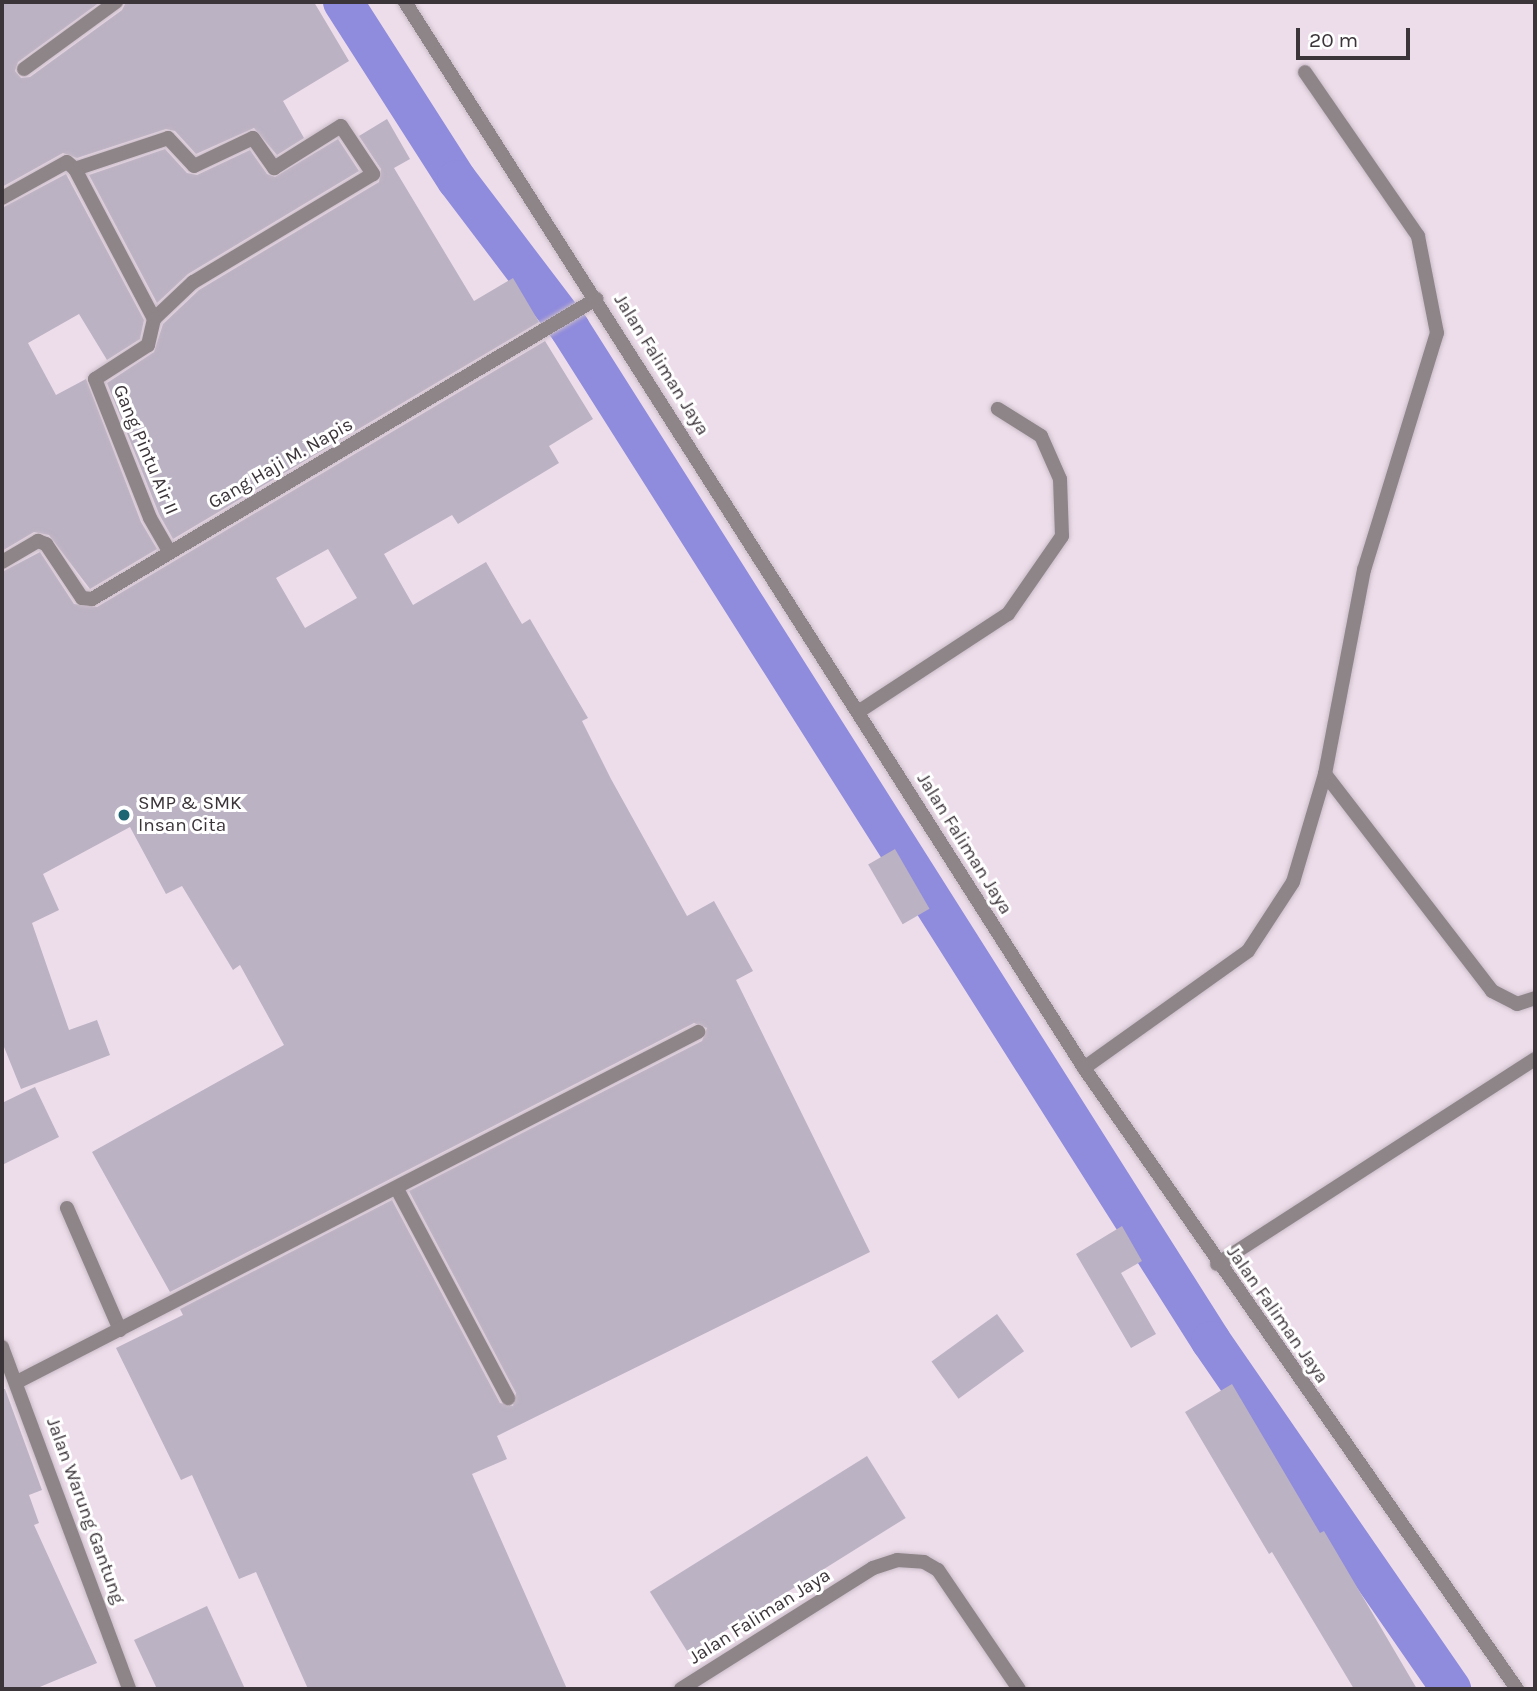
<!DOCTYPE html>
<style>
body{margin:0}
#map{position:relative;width:1537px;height:1691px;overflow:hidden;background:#edddea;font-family:Karla,sans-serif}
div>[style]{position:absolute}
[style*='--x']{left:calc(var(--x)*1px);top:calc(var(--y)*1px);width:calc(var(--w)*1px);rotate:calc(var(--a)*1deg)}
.canal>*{height:40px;margin:-20px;padding:0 20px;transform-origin:20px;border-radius:20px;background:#8f8bdd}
.building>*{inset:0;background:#bbb2c3;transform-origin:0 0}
.roads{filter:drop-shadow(0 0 2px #c9bbc7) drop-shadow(0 0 2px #c9bbc7)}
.service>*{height:14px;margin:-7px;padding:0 7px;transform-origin:7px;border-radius:7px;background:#8e8588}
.minor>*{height:14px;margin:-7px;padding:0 7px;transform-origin:7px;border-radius:7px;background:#8e8588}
.tertiary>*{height:14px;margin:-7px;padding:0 7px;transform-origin:7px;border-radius:7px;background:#8e8588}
.dots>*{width:19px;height:19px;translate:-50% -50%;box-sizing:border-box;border:4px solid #fff;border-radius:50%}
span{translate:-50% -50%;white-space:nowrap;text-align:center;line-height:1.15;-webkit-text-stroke:6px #fff;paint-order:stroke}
.street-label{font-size:19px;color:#3b3439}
.poi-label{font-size:19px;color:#3b3439}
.left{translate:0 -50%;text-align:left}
.frame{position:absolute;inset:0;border:4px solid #3b3439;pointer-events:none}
.scale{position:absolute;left:1296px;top:28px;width:114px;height:32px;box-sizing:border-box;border:4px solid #3b3439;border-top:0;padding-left:9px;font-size:21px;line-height:24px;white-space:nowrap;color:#3b3439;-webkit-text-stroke:5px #fff;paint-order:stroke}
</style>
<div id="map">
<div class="canal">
<div style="--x:343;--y:2;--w:211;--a:57.4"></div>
<div style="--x:457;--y:180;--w:187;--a:52.8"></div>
<div style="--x:570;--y:329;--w:1198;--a:57.65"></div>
<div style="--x:1211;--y:1341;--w:423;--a:55.4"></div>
</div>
<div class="building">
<div style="clip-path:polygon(2px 2px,100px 2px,18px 62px,15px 71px,21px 78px,30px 77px,122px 10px,126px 2px,314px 2px,349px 61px,283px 101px,304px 138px,277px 155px,254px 128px,196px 154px,175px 131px,166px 129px,77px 158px,63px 153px,2px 187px)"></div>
<div style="clip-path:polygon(387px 119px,410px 159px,394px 168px,474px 301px,513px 278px,539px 322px,173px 539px,159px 514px,107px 383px,154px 352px,163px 324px,199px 290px,379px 182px,381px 169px,359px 136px)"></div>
<div style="clip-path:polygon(338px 139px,359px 171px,188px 274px,157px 303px,89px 175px,165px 149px,187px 173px,197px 175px,250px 150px,267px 174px,275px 177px)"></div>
<div style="clip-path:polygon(66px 174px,144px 320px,140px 339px,107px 360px,79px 314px,28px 343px,56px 395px,86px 379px,141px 522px,157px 549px,90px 589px,49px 535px,34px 532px,2px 551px,2px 208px)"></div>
<div style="clip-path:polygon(evenodd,545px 341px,593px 419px,549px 446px,559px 463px,458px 524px,452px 515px,384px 554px,413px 605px,486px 562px,522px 624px,530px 619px,588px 718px,582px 721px,611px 779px,687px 916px,714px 901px,753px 971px,736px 980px,870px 1252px,497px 1436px,507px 1459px,472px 1474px,567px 1689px,308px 1689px,256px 1572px,239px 1579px,192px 1475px,181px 1480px,116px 1348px,183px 1315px,180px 1309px,392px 1200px,500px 1403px,513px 1406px,516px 1393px,409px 1191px,702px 1041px,707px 1028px,694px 1023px,170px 1292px,92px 1152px,284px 1045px,240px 965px,233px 970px,182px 886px,166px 894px,130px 827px,43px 874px,59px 910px,32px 923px,69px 1030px,97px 1020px,110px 1055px,21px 1089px,2px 1042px,2px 572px,40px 552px,74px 604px,97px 607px,545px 341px,328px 549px,357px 598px,305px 628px,276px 578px,328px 549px)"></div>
<div style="left:895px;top:849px;width:69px;height:31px;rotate:60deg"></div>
<div style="clip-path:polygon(35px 1087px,59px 1137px,2px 1165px,2px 1103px)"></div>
<div style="clip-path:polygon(1122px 1226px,1142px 1261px,1121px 1273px,1156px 1334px,1131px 1348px,1076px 1254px)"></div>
<div style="left:997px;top:1314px;width:46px;height:81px;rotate:54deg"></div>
<div style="clip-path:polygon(1232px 1384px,1320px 1533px,1324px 1531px,1417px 1689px,1354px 1689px,1272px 1552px,1269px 1554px,1185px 1412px)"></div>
<div style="clip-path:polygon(2px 1389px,5px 1389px,42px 1490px,29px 1495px,39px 1523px,34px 1525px,97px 1663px,35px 1689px,2px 1689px)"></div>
<div style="left:867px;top:1456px;width:73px;height:256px;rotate:58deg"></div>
<div style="clip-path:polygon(207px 1606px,245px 1689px,157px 1689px,134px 1640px)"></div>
</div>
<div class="roads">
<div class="service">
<div style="--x:858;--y:712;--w:179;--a:-33.2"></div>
<div style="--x:1008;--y:614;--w:95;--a:-55.3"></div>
<div style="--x:1062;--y:536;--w:57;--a:-92"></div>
<div style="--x:1060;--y:479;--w:47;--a:-113.8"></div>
<div style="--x:1041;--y:436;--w:51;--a:-147.9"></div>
<div style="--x:1325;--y:774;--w:274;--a:52.4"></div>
<div style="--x:1492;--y:991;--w:28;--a:27"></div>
<div style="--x:1517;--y:1004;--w:19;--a:-18"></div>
<div style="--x:1084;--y:1068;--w:201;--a:-35.5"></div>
<div style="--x:1248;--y:951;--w:82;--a:-56.9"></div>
<div style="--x:1293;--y:882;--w:113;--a:-73.5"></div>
<div style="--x:1325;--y:774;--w:208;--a:-79.2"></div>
<div style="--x:1364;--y:570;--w:248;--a:-72.9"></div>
<div style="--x:1437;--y:333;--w:99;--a:-101.1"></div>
<div style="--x:1418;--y:236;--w:199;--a:-124.6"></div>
<div style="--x:397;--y:1189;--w:237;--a:62"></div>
<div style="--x:67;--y:1208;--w:133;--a:66.5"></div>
<div style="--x:17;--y:1382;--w:766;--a:-27.2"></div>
</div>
<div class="minor">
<div style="--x:24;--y:69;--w:114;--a:-36.1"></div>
<div style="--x:75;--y:169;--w:98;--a:-18.4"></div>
<div style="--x:168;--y:138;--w:38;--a:47"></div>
<div style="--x:194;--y:166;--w:65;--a:-25.4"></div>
<div style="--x:253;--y:138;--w:37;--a:55"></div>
<div style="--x:274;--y:168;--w:79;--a:-32.1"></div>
<div style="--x:341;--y:126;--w:58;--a:56.3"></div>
<div style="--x:373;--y:174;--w:210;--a:149"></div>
<div style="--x:193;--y:282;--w:54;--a:136.5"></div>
<div style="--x:2;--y:198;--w:74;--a:-29"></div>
<div style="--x:67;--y:162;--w:11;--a:41"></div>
<div style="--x:75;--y:169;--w:170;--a:62.2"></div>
<div style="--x:154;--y:319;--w:27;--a:103"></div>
<div style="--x:148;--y:345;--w:63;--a:147.3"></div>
<div style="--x:95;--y:379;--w:149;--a:68.4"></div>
<div style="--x:150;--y:518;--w:38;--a:60"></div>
<div style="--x:2;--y:562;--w:42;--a:-30.3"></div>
<div style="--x:38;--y:541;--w:9;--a:21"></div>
<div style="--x:46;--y:544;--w:65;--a:56.3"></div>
<div style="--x:82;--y:598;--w:10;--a:6"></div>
<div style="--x:92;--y:599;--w:587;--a:-30.76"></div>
<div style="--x:1217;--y:1264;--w:378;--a:-32.8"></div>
<div style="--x:681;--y:1689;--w:227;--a:-32.2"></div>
<div style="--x:873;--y:1568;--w:25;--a:-18"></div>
<div style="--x:897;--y:1560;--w:27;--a:4"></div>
<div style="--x:924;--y:1562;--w:16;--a:30"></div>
<div style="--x:938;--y:1570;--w:144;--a:55.8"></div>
</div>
<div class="tertiary">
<div style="--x:405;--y:2;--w:1264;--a:57.5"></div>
<div style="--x:1084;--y:1068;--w:757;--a:55.11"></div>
<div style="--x:2;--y:1347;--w:365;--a:69.6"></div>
</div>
</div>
<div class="dots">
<div style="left:124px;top:815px;background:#1e6574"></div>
</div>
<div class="street-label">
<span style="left:661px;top:365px;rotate:58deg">Jalan Faliman Jaya</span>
<span style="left:145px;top:450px;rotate:67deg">Gang Pintu Air II</span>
<span style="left:281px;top:464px;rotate:-30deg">Gang Haji M. Napis</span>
<span style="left:964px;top:844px;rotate:58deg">Jalan Faliman Jaya</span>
<span style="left:1277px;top:1315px;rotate:55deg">Jalan Faliman Jaya</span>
<span style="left:85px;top:1511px;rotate:70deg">Jalan Warung Gantung</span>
<span style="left:760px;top:1617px;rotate:-32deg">Jalan Faliman Jaya</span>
</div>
<div class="poi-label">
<span class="left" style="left:138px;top:815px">SMP &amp; SMK<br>Insan Cita</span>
</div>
<div class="frame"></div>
<div class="scale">20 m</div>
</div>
